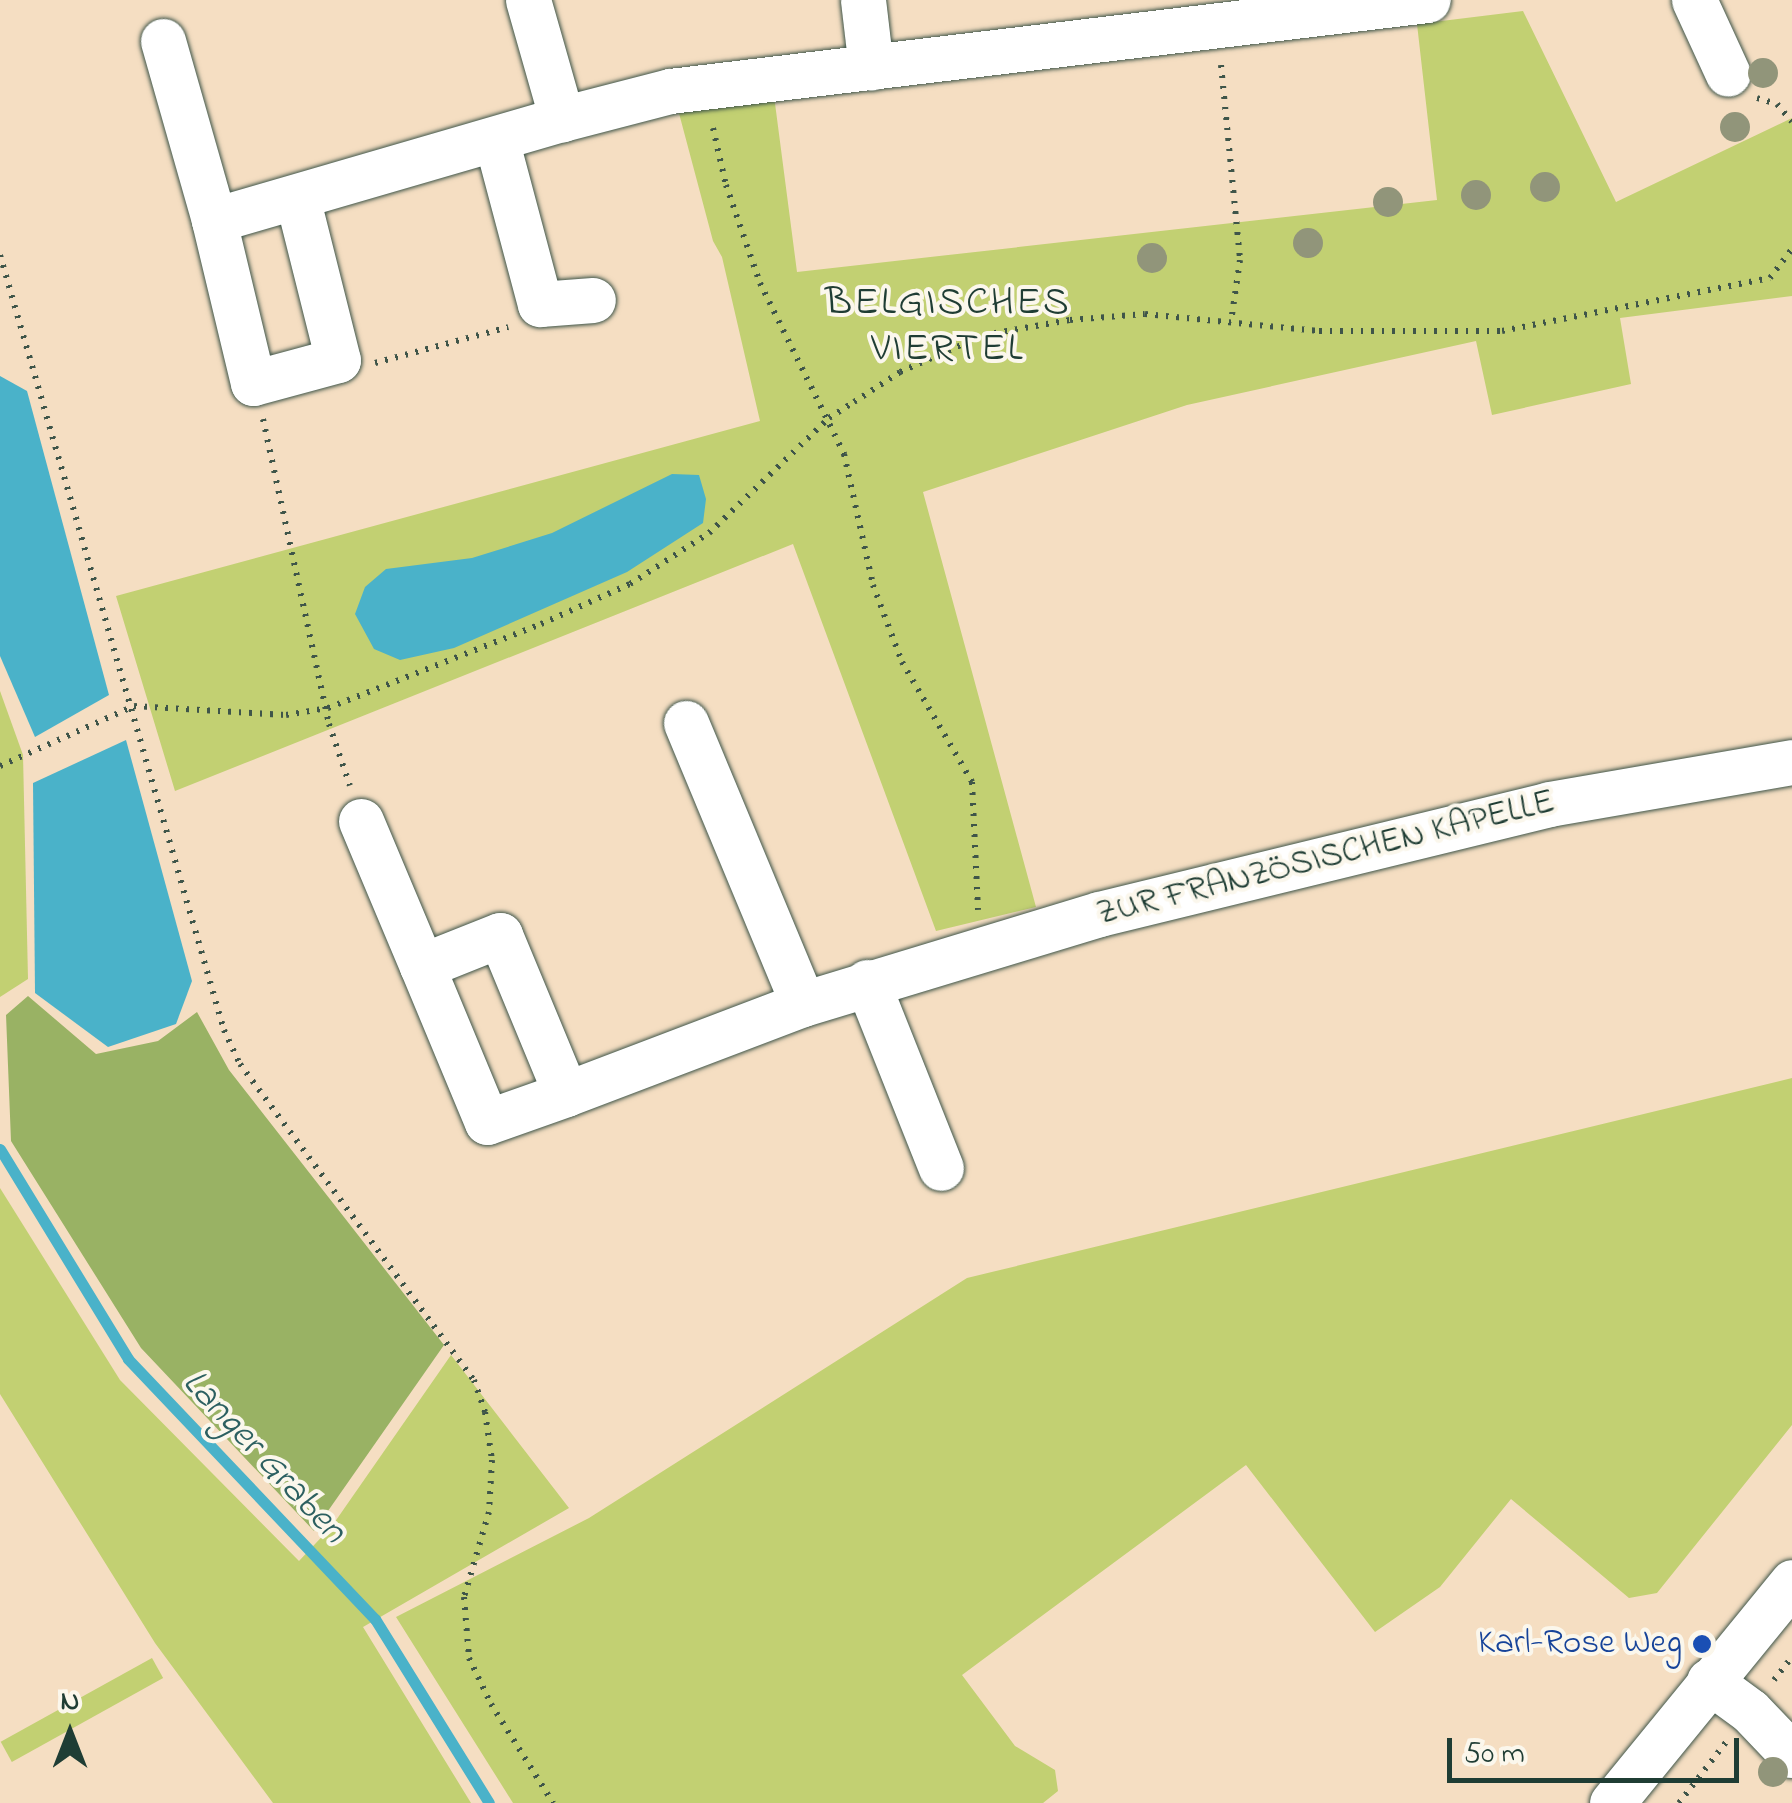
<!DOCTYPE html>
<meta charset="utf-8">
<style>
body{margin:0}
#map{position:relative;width:1792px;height:1803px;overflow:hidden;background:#f5dec2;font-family:"Indie Flower",sans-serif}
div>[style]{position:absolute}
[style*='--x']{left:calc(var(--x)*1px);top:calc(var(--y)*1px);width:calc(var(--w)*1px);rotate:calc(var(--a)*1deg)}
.green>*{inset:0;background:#c2d072;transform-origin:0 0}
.forest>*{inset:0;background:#99b264}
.water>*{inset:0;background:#4ab2c9}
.stream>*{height:11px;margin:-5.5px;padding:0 5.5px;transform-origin:5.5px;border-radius:5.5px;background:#4ab2c9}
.path>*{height:6px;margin-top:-3px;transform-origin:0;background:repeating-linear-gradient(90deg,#3f5549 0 2.5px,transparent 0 10.5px)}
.roads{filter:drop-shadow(0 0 2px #3f5549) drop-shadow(0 0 2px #3f5549)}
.minor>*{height:45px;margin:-22.5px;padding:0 22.5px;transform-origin:22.5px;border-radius:22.5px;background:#fff}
.trees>*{width:30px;height:30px;margin:-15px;border-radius:50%;background:#91957a}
.dots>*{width:28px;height:28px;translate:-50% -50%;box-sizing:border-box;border:5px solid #fbf7ec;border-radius:50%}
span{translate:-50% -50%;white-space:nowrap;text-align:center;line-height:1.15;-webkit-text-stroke:8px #fbf7ec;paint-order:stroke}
.street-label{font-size:35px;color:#1f3d34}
.transit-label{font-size:35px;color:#164399}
.right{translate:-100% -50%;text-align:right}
.water-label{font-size:38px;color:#2c6061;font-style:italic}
.quarter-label{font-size:40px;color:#1f3d34;letter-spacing:2.5px}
.north{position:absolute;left:20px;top:1683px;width:100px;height:100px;-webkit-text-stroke:8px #fbf7ec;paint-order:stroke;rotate:0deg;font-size:28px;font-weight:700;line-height:40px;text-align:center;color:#1f3d34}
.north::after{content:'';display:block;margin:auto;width:35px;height:45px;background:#1f3d34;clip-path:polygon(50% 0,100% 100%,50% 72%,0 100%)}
.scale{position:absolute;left:1447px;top:1738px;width:292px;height:45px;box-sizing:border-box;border:5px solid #1f3d34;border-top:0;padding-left:12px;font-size:30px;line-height:35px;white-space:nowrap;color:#1f3d34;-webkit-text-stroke:8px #fbf7ec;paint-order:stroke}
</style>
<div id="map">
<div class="green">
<div style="clip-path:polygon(1523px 11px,1616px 202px,1792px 118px,1792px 296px,1620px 318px,1631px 384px,1492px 415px,1476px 341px,1187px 405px,923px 492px,1036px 907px,936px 931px,793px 544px,175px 791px,116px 596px,760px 421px,722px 257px,713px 241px,676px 102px,773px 88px,797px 272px,1437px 200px,1417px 24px)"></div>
<div style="clip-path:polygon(0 691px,23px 755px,28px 979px,0 997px)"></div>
<div style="clip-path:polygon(1792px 1078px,1792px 1425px,1657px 1593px,1629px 1598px,1511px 1499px,1440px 1587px,1375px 1632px,1246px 1465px,962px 1675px,1015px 1746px,1055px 1770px,1058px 1791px,1043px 1803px,513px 1803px,396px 1617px,589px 1518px,967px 1278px)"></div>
<div style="clip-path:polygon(0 1188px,120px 1380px,299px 1561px,332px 1526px,451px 1355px,569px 1508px,363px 1627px,471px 1803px,273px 1803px,155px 1643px,0 1394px)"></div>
<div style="left:152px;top:1658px;width:23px;height:173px;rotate:61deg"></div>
</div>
<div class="forest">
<div style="clip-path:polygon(28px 996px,96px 1054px,158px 1041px,197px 1012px,229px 1070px,444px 1345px,314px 1531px,141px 1348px,11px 1141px,6px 1015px)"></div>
</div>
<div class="water">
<div style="clip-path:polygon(0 376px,27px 391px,109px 695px,35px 737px,0 656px)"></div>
<div style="clip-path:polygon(672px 474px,699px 475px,706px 499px,703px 523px,627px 572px,454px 648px,400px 660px,374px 649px,355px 614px,365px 587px,386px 569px,472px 558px,552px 533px)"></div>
<div style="clip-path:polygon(126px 740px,192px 981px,176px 1024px,108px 1047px,35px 993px,33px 783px)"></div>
</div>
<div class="stream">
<div style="--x:0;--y:1149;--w:246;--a:58.6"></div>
<div style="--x:128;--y:1359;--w:359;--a:46.5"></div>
<div style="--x:375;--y:1619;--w:216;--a:58.2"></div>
</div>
<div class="path">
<div style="--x:1221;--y:65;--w:196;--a:84.4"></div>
<div style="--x:1240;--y:260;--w:63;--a:98.3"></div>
<div style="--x:1757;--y:98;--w:21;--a:17"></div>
<div style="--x:1777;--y:104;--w:23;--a:50"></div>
<div style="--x:713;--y:128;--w:58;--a:77.2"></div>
<div style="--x:726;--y:185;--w:104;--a:70.9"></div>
<div style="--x:760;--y:283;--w:191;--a:63.8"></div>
<div style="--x:844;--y:454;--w:134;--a:77.5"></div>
<div style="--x:873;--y:585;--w:82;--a:69.4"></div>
<div style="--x:902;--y:662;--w:139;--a:59.7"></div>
<div style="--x:972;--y:782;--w:128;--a:87.3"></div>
<div style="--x:0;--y:255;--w:807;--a:73.88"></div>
<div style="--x:224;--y:1030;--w:38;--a:65"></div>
<div style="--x:240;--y:1064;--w:393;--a:53.5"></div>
<div style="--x:474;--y:1380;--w:34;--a:71"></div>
<div style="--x:485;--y:1412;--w:49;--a:81.7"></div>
<div style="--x:492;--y:1460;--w:52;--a:93.3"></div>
<div style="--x:489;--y:1512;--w:89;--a:106.4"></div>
<div style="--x:464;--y:1597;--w:61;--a:85.3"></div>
<div style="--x:469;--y:1658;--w:51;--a:64.4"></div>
<div style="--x:491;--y:1704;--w:117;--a:57.9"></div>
<div style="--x:375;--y:363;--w:138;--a:-15.1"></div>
<div style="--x:263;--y:419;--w:312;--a:77.8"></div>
<div style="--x:329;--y:724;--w:65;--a:71.3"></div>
<div style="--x:0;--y:766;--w:147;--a:-24.1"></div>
<div style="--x:134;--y:706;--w:152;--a:3.4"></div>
<div style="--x:286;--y:715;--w:43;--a:-9.5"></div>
<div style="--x:328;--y:708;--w:229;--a:-21.5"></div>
<div style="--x:541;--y:624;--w:98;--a:-24.2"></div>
<div style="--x:630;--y:584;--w:94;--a:-32.8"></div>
<div style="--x:709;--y:533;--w:166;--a:-43.8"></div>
<div style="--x:829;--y:418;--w:30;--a:-33"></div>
<div style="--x:854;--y:402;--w:55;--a:-33.1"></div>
<div style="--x:900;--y:372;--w:92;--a:-23.8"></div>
<div style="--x:984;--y:335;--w:87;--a:-9.9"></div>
<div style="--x:1070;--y:320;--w:75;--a:-4.6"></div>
<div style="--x:1145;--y:314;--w:175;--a:5.6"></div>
<div style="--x:1319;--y:331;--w:183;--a:0"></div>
<div style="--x:1502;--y:331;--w:273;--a:-11.2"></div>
<div style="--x:1770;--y:278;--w:36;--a:-53"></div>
<div style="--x:1774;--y:1680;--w:29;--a:-52"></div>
<div style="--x:1679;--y:1803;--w:78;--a:-52.3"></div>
</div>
<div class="roads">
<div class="minor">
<div style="--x:528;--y:0;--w:124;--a:74.1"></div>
<div style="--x:863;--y:0;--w:68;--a:83.3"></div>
<div style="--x:1694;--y:0;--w:81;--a:65.3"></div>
<div style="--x:163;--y:41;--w:186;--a:74.1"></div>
<div style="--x:496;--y:139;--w:171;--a:75.1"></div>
<div style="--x:540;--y:304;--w:53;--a:-4.3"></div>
<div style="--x:297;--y:197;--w:168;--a:75.9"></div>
<div style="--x:338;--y:360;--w:88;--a:164.9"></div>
<div style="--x:253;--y:383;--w:168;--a:-103.5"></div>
<div style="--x:214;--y:220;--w:362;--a:-16.2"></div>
<div style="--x:562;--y:119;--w:112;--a:-14.5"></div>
<div style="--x:670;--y:91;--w:763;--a:-6.85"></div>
<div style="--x:686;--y:723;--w:304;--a:67.4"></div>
<div style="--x:361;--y:821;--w:157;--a:67.2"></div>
<div style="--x:422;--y:966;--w:84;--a:-21.7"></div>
<div style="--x:500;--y:935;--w:172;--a:67.5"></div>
<div style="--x:566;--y:1094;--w:254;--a:-20.8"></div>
<div style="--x:803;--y:1004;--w:309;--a:-16.9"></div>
<div style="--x:1099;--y:914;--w:463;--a:-13.7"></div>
<div style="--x:1549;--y:804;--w:247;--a:-9.8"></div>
<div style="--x:422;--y:966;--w:169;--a:67.4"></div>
<div style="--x:487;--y:1122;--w:84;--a:-19.5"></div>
<div style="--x:867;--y:982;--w:200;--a:68.3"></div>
<div style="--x:1709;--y:1681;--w:51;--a:36.2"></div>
<div style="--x:1750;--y:1711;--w:61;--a:46.3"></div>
<div style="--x:1612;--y:1803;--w:285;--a:-50.8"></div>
</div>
</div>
<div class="trees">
<div style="left:1763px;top:73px"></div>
<div style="left:1735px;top:127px"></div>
<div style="left:1545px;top:187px"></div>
<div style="left:1476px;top:195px"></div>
<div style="left:1388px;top:202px"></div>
<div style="left:1308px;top:243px"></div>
<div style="left:1152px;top:258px"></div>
<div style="left:1773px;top:1772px"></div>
</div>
<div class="dots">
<div style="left:1702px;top:1644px;background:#1a4fb4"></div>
</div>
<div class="street-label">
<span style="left:1326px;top:859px;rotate:-14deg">ZUR FRANZÖSISCHEN KAPELLE</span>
</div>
<div class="transit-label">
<span class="right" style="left:1682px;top:1644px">Karl-Rose Weg</span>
</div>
<div class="water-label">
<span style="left:263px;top:1458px;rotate:47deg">Langer Graben</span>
</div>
<div class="quarter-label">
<span style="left:948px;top:327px">BELGISCHES<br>VIERTEL</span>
</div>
<div class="north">N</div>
<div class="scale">50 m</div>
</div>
